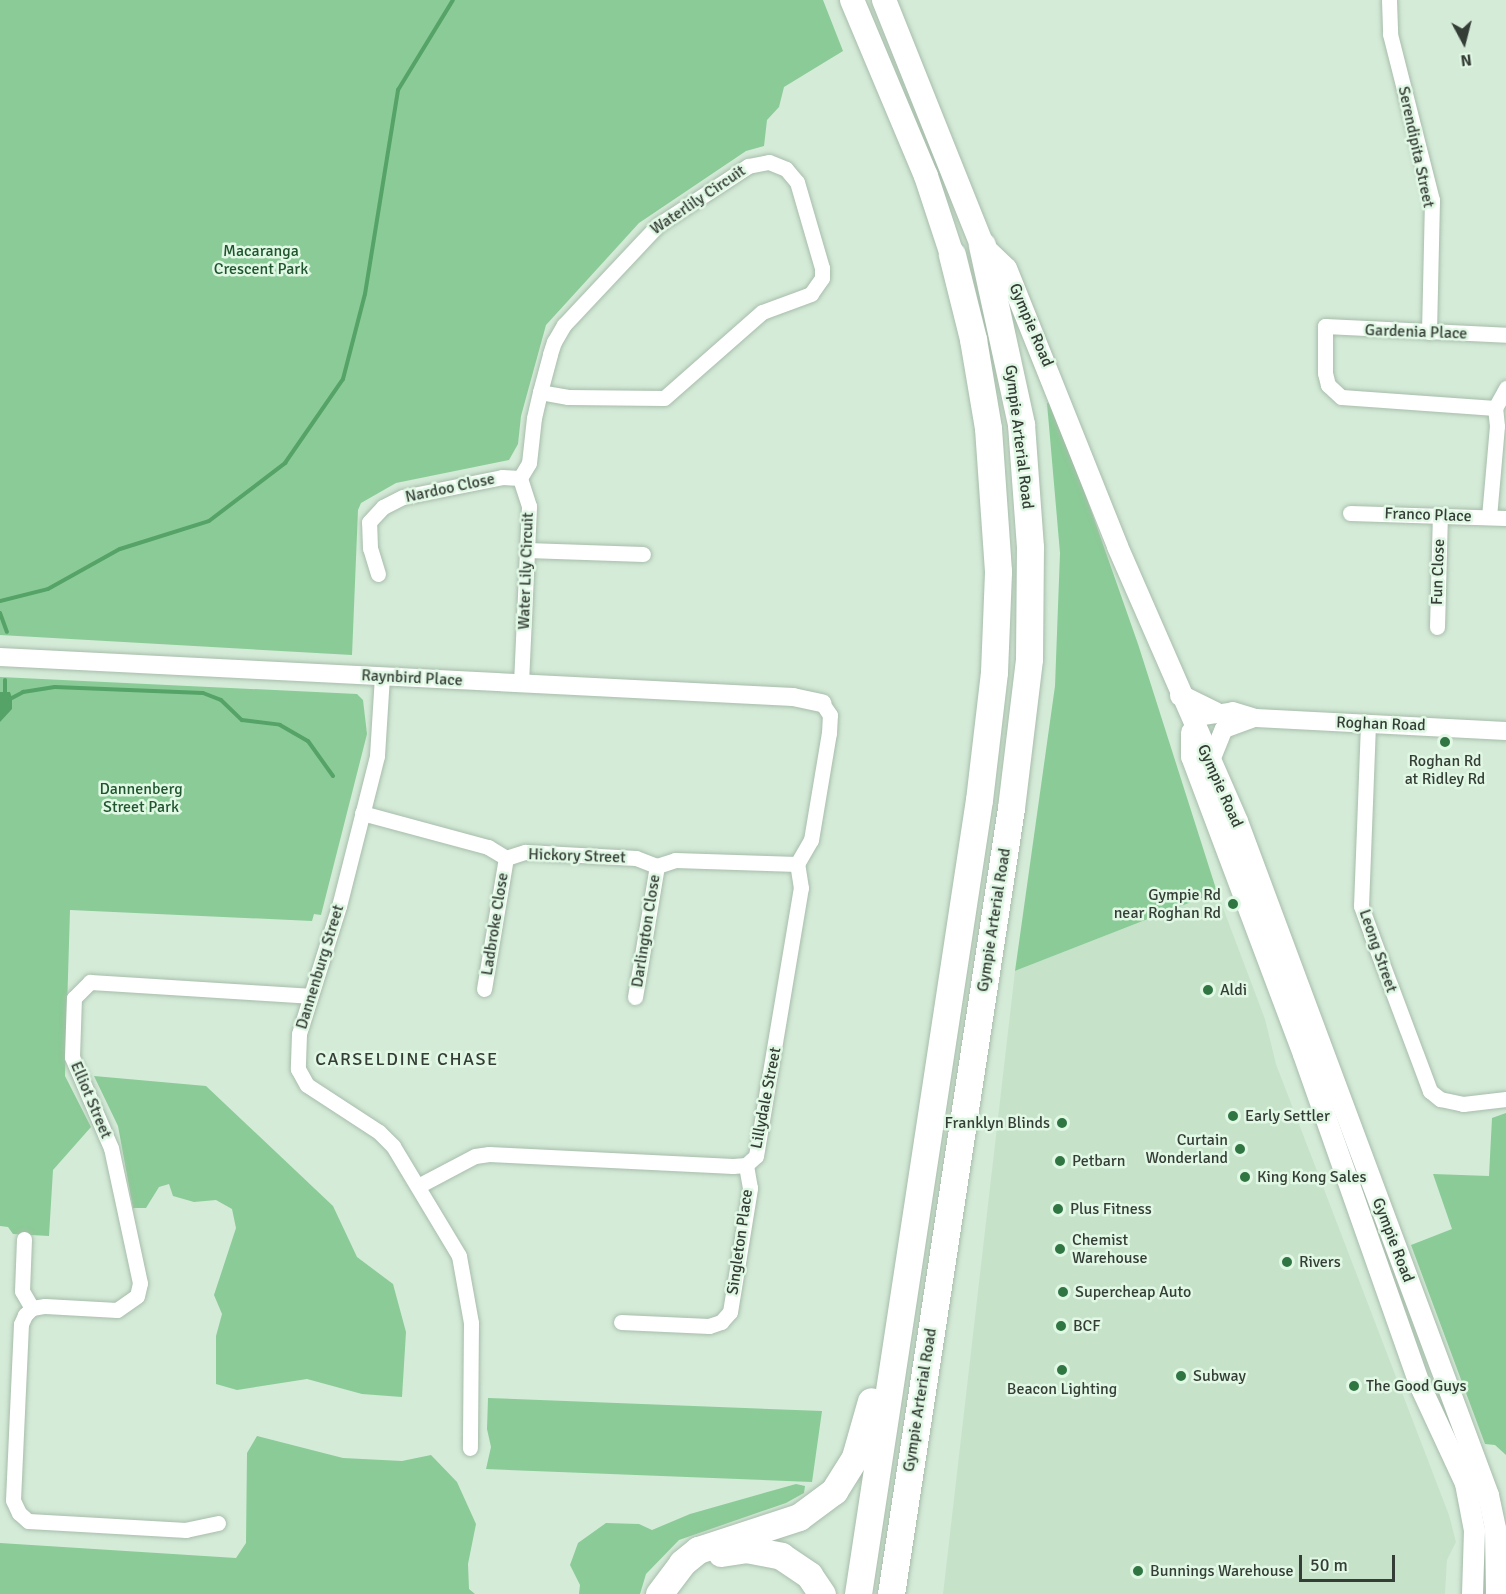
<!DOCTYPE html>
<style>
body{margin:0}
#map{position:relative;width:1506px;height:1594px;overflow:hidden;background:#d4ebd8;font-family:Signika,sans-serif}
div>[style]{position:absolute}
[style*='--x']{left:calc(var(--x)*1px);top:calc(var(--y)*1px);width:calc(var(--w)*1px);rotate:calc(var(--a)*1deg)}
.built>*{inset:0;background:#c6e3ca}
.green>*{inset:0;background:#8bcb97}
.water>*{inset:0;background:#55a367}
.stream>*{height:4px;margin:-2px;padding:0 2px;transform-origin:2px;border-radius:2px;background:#55a367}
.roads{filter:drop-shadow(0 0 2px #a8bdab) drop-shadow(0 0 2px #a8bdab)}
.minor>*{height:15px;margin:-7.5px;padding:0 7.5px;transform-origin:7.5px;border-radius:7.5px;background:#fff}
.tertiary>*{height:18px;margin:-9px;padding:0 9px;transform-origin:9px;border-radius:9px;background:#fff}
.secondary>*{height:21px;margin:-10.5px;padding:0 10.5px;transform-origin:10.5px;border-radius:10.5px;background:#fff}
.trunk>*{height:24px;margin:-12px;padding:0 12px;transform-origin:12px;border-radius:12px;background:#fff}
.motorway>*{height:27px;margin:-13.5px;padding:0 13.5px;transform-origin:13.5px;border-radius:13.5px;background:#fff}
.dots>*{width:16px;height:16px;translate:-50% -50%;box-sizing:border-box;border:3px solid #e1f8e5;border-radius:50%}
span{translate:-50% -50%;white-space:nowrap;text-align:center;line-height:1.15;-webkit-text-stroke:5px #e1f8e5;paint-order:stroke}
.street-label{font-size:16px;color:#353e36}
.park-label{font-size:16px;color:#1f562e}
.poi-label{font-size:16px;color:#353e36}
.right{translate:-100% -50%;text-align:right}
.left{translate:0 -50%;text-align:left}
.neighbourhood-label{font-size:18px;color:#353e36;letter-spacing:1.5px}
.north{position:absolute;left:1434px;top:12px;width:60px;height:60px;-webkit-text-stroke:4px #e1f8e5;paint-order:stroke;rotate:173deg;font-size:16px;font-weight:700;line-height:24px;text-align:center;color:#353e36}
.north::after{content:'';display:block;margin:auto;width:21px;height:27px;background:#353e36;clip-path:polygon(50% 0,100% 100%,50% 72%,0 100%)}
.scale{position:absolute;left:1299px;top:1555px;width:96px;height:27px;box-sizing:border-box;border:3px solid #353e36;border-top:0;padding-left:8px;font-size:18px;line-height:21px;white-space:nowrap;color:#353e36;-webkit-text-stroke:4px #e1f8e5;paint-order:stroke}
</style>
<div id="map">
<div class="built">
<div style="clip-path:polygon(1217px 892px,1265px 1019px,1276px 1064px,1449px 1515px,1456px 1542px,1447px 1560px,1445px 1594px,943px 1594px,1015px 971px)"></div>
</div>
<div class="green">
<div style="clip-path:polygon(0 0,823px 0,843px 51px,784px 87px,779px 107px,767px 120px,764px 146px,746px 151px,639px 223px,546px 325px,521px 416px,518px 444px,509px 460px,396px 483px,361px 503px,358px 510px,352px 655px,0 635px)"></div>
<div style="clip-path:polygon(1053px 402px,1138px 644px,1217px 892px,1015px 971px,1055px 686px,1060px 553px,1047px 403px)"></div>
<div style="clip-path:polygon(0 677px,357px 694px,363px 700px,367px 734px,321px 915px,314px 914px,312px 921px,70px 910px,65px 1076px,91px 1127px,53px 1170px,49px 1236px,13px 1234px,8px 1227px,0 1226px)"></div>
<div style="clip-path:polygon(94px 1076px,206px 1086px,333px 1206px,357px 1257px,393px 1284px,406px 1332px,402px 1397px,362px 1394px,307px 1379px,237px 1390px,216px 1384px,216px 1336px,222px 1314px,214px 1295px,236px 1228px,232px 1209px,216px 1200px,194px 1202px,173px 1196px,169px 1184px,159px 1187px,146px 1208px,133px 1208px,118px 1126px)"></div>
<div style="clip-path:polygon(1506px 1113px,1506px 1455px,1495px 1445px,1485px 1444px,1411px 1245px,1452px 1229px,1433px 1174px,1489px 1176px,1492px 1118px)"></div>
<div style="clip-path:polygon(488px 1398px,822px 1411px,812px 1482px,486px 1469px,491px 1447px,487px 1429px)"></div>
<div style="clip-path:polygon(257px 1436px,343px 1458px,402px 1461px,431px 1455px,457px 1482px,476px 1524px,468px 1564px,469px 1589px,475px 1594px,0 1594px,0 1543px,236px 1558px,246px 1543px,247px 1453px)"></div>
<div style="clip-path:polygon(796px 1484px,805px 1486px,804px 1493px,786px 1503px,679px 1540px,646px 1574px,640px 1594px,579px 1594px,580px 1585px,570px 1565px,578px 1543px,606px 1523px,639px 1524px,652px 1530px,690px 1514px)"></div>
</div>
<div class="water">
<div style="clip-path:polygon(0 692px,10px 692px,12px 698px,12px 709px,0 722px)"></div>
</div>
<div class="stream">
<div style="--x:0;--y:601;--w:49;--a:-14"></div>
<div style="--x:48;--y:589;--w:82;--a:-29.1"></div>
<div style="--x:120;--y:549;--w:93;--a:-17.5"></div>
<div style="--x:209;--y:521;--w:96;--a:-37.3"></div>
<div style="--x:285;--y:463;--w:102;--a:-55.4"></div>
<div style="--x:343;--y:379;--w:88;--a:-75.5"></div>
<div style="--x:365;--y:294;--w:207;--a:-80.8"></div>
<div style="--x:398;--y:90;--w:105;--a:-58.6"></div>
<div style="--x:0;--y:613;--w:20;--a:70"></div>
<div style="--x:5;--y:696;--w:16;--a:-90"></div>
<div style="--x:10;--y:699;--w:15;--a:-28"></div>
<div style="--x:23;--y:692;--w:32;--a:-9"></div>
<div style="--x:55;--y:687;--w:148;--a:2.3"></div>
<div style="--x:203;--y:693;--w:19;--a:21"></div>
<div style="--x:221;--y:700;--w:29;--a:44"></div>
<div style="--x:242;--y:720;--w:38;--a:7"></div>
<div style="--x:280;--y:725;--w:32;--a:30"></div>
<div style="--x:308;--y:741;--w:43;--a:54.5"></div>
</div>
<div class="roads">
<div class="minor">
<div style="--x:1389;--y:0;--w:34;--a:88"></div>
<div style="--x:1390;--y:34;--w:171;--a:75.8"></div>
<div style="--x:1432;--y:200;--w:132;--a:91.3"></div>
<div style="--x:1495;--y:408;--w:23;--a:-61"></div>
<div style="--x:1350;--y:513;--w:156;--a:1.8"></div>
<div style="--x:1489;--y:517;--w:91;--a:-85"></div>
<div style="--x:1497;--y:426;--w:18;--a:-96"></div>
<div style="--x:1495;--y:408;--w:154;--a:-175.9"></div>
<div style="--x:1341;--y:397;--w:18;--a:-137"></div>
<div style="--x:1328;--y:385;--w:12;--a:-104"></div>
<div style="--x:1325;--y:373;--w:47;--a:-90"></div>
<div style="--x:1325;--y:326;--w:181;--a:2.8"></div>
<div style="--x:527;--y:550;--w:116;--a:2"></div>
<div style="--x:378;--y:574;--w:27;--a:-107"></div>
<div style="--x:370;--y:548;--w:26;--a:-92"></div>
<div style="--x:369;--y:522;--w:21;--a:-47"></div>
<div style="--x:383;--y:507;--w:22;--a:-27"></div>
<div style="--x:403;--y:497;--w:101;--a:-11.4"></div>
<div style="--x:502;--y:477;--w:18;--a:3"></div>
<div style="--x:1437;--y:627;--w:111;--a:-88.5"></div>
<div style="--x:382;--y:676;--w:80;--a:93.6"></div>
<div style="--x:377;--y:756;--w:155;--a:104.2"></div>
<div style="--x:339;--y:906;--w:134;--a:107.4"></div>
<div style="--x:299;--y:1034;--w:35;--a:92"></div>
<div style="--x:298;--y:1069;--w:18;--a:61"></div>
<div style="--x:307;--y:1085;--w:86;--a:33.1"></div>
<div style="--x:379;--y:1132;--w:20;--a:45"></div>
<div style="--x:393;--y:1146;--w:128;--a:59"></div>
<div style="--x:459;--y:1256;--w:68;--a:79.8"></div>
<div style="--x:471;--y:1323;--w:125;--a:90.5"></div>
<div style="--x:521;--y:683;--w:177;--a:-87.4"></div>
<div style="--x:529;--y:506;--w:29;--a:-108"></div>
<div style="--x:520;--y:478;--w:17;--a:-59"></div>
<div style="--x:529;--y:463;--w:45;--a:-83.7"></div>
<div style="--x:534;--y:418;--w:27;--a:-77"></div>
<div style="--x:540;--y:392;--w:39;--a:-75"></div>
<div style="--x:550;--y:354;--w:13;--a:-72"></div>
<div style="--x:554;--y:342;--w:20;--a:-60"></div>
<div style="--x:564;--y:325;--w:137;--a:-46.8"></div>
<div style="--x:658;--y:225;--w:108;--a:-33.2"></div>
<div style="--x:748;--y:166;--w:21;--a:-11"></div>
<div style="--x:769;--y:162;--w:18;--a:22"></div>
<div style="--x:786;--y:169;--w:17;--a:50"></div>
<div style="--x:797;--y:182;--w:90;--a:73.8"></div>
<div style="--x:822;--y:268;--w:10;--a:90"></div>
<div style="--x:822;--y:278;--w:19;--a:125"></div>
<div style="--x:811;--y:294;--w:52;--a:159.8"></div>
<div style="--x:762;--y:312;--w:130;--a:138.7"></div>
<div style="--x:664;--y:398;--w:96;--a:-179.4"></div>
<div style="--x:568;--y:397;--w:28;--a:-170"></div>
<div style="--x:1368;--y:724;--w:182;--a:92.2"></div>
<div style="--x:1361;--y:906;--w:30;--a:70"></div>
<div style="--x:1371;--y:934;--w:168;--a:69.4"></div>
<div style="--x:1430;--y:1091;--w:13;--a:39"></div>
<div style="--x:1440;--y:1099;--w:24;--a:12"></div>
<div style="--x:1463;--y:1104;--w:43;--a:-6.6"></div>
<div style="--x:362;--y:813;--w:131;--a:15.1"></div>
<div style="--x:488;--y:847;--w:21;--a:31"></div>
<div style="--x:506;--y:858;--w:20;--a:-18"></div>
<div style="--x:525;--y:852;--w:111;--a:3.1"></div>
<div style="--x:636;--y:858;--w:22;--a:21"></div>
<div style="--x:657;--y:866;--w:19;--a:-18"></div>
<div style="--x:675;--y:860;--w:122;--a:1.9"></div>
<div style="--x:484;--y:989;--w:133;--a:-80.5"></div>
<div style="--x:635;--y:997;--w:133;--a:-80.5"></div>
<div style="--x:418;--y:1186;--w:64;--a:-27.8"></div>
<div style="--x:475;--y:1156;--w:14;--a:-8"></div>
<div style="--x:489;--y:1154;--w:244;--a:2.8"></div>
<div style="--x:733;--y:1166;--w:13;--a:-4"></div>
<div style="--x:746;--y:1165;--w:13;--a:-42"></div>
<div style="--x:756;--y:1156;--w:272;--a:-80.5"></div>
<div style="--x:801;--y:888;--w:24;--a:-99"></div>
<div style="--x:797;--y:864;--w:28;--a:-60"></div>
<div style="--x:811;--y:840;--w:109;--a:-80.5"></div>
<div style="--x:829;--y:733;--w:18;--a:-87"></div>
<div style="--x:830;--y:715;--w:14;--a:-124"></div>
<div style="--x:24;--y:1239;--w:52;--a:92.2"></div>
<div style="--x:22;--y:1291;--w:20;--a:60"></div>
<div style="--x:621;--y:1322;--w:88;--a:2.6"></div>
<div style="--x:709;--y:1326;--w:13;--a:-18"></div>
<div style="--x:721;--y:1322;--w:13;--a:-48"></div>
<div style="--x:730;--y:1312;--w:126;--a:-80.8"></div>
<div style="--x:750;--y:1188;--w:23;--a:-100"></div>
<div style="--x:218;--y:1523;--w:33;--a:168"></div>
<div style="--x:186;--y:1530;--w:158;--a:-176.7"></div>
<div style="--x:28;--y:1521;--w:12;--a:-138"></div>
<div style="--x:19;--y:1513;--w:14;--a:-115"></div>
<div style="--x:13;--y:1500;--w:176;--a:-87.4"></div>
<div style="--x:21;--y:1324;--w:10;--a:-66"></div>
<div style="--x:25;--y:1315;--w:10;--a:-45"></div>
<div style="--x:32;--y:1308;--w:13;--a:-9"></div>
<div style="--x:45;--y:1306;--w:72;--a:3.2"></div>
<div style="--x:117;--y:1310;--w:24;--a:-35"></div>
<div style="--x:137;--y:1296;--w:13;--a:-77"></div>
<div style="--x:140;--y:1283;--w:138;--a:-102.1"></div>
<div style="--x:111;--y:1148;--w:99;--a:-113.2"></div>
<div style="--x:72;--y:1057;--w:59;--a:-88.1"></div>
<div style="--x:74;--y:998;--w:23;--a:-45"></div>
<div style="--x:90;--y:982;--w:220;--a:3.6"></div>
</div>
<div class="tertiary">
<div style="--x:0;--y:657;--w:794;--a:2.89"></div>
<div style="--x:793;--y:697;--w:30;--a:12"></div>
<div style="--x:1203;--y:716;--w:30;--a:-9"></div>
<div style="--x:1233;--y:711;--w:24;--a:17"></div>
<div style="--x:1256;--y:718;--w:250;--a:3"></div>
<div style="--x:1210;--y:763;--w:37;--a:-68"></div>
<div style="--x:1224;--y:729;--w:32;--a:-20"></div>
</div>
<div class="secondary">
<div style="--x:982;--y:245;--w:33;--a:44"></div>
<div style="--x:1006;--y:268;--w:299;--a:68.2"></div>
<div style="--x:1117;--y:546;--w:300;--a:66.4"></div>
<div style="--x:1237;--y:821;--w:719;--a:69.57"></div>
<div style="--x:1488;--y:1495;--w:34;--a:78"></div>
<div style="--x:1495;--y:1528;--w:66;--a:89.1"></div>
<div style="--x:1180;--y:695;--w:39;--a:26"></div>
<div style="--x:1191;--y:732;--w:24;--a:90"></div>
<div style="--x:1191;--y:756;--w:318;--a:69.4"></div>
<div style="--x:1303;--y:1054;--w:352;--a:70.6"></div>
<div style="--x:1420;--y:1386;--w:107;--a:65.1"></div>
<div style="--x:1465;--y:1483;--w:48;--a:79.2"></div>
<div style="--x:1474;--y:1530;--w:64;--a:91.8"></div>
</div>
<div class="trunk">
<div style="--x:852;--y:0;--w:191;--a:67.2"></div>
<div style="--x:926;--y:176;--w:83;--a:71.8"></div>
<div style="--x:884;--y:0;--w:264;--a:68.2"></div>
</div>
<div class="motorway">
<div style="--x:721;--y:1553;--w:25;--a:-9"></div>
<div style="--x:746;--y:1549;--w:36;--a:11"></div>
<div style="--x:781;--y:1556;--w:34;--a:34"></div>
<div style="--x:809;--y:1575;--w:23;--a:56"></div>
<div style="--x:659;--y:1594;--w:39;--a:-53"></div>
<div style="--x:682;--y:1563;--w:21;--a:-39"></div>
<div style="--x:698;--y:1550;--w:106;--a:-18.1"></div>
<div style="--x:799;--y:1517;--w:44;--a:-36.6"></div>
<div style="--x:834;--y:1491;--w:40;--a:-58"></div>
<div style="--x:855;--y:1457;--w:58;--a:-74.1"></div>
<div style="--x:858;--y:1594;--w:803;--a:-81.34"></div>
<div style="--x:979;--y:800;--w:129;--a:-83.3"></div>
<div style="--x:994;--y:672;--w:101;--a:-87.7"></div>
<div style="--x:998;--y:571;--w:143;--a:-94"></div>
<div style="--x:988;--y:428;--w:90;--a:-99.6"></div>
<div style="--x:973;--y:339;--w:87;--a:-104"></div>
<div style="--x:891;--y:1594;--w:795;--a:-81.32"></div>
<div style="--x:1011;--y:808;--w:150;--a:-83.1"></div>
<div style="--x:1029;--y:659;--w:112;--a:-89.5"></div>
<div style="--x:1030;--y:547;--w:123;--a:-94.2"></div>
<div style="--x:1021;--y:424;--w:183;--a:-102.3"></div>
</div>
</div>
<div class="dots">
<div style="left:1445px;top:742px;background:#307642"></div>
<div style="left:1233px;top:904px;background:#307642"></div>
<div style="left:1208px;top:990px;background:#307642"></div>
<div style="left:1233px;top:1116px;background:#307642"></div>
<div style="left:1062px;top:1123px;background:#307642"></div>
<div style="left:1240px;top:1149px;background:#307642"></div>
<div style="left:1060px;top:1161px;background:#307642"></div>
<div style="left:1245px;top:1177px;background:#307642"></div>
<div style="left:1058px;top:1209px;background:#307642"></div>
<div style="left:1060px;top:1249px;background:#307642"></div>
<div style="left:1287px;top:1262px;background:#307642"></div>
<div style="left:1063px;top:1292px;background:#307642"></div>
<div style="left:1061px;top:1326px;background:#307642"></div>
<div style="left:1062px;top:1370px;background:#307642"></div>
<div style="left:1181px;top:1376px;background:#307642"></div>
<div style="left:1354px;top:1386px;background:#307642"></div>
<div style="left:1138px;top:1571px;background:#307642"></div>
</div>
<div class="street-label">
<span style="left:1416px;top:147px;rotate:78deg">Serendipita Street</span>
<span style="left:698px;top:200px;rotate:-34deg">Waterlily Circuit</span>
<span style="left:1031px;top:325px;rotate:67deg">Gympie Road</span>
<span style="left:1416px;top:332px;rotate:2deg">Gardenia Place</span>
<span style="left:1019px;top:437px;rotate:83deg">Gympie Arterial Road</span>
<span style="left:450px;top:488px;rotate:-12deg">Nardoo Close</span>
<span style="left:1428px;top:515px;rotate:2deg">Franco Place</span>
<span style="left:526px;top:571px;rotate:-88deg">Water Lily Circuit</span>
<span style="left:1438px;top:572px;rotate:-88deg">Fun Close</span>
<span style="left:412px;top:678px;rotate:3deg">Raynbird Place</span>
<span style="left:1381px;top:724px;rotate:2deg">Roghan Road</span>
<span style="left:1220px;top:786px;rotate:66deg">Gympie Road</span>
<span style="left:577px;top:856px;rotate:2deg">Hickory Street</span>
<span style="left:994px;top:920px;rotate:-81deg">Gympie Arterial Road</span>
<span style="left:495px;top:924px;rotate:-81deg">Ladbroke Close</span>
<span style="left:646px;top:931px;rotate:-81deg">Darlington Close</span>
<span style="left:1378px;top:951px;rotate:71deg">Leong Street</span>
<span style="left:320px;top:967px;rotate:-73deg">Dannenburg Street</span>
<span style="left:766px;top:1098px;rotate:-79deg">Lillydale Street</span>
<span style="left:91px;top:1100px;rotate:67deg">Elliot Street</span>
<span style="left:1393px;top:1240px;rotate:69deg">Gympie Road</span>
<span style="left:740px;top:1242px;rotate:-82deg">Singleton Place</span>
<span style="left:920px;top:1400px;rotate:-81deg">Gympie Arterial Road</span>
</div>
<div class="park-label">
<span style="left:261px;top:260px">Macaranga<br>Crescent Park</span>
<span style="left:141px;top:798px">Dannenberg<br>Street Park</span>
</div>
<div class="poi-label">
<span style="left:1445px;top:770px">Roghan Rd<br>at Ridley Rd</span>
<span class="right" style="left:1221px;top:904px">Gympie Rd<br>near Roghan Rd</span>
<span class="left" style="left:1220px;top:990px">Aldi</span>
<span class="left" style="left:1245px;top:1116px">Early Settler</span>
<span class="right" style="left:1050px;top:1123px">Franklyn Blinds</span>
<span class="right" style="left:1228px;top:1149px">Curtain<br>Wonderland</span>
<span class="left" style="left:1072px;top:1161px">Petbarn</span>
<span class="left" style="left:1257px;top:1177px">King Kong Sales</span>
<span class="left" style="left:1070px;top:1209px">Plus Fitness</span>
<span class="left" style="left:1072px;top:1249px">Chemist<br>Warehouse</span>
<span class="left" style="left:1299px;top:1262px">Rivers</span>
<span class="left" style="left:1075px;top:1292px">Supercheap Auto</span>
<span class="left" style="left:1073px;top:1326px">BCF</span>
<span class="left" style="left:1193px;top:1376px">Subway</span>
<span class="left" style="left:1366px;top:1386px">The Good Guys</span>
<span style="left:1062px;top:1389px">Beacon Lighting</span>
<span class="left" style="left:1150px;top:1571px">Bunnings Warehouse</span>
</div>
<div class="neighbourhood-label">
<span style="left:407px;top:1059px">CARSELDINE CHASE</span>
</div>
<div class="north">N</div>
<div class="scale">50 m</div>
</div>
